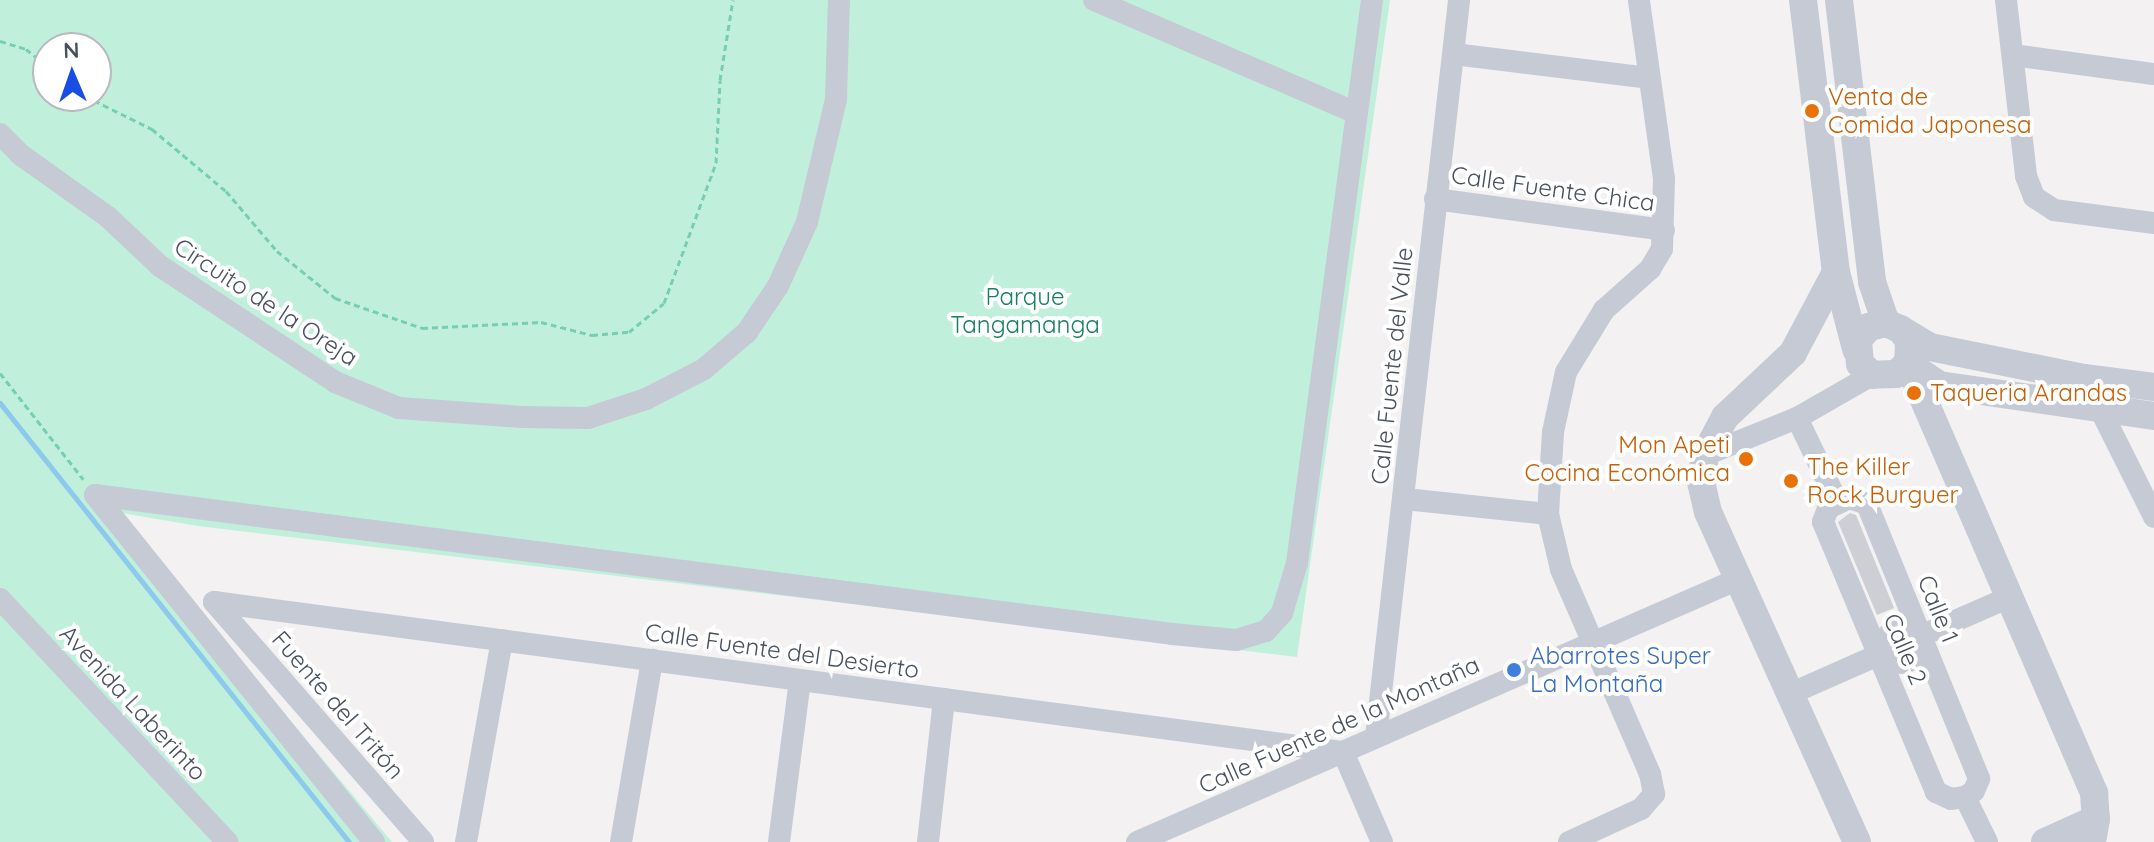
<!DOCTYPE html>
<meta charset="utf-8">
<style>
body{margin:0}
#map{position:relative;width:2154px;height:842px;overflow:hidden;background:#f3f1f1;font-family:Quicksand,sans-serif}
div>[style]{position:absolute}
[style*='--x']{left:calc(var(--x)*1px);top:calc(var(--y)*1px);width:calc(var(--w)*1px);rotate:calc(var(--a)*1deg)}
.green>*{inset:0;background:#c0f0db}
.stream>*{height:5px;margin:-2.5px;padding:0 2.5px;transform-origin:2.5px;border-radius:2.5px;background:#8dc8ed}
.building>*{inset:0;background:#cdcfd5}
.path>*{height:3px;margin-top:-1.5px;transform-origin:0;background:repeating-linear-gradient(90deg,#78ceb3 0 6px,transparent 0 10px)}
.minor>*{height:22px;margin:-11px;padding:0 11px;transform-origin:11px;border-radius:11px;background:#c5cad5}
.minor>.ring{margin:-11px;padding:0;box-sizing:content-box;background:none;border:22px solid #c5cad5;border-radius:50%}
.tertiary>*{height:28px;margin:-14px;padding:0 14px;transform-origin:14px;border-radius:14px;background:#c5cad5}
.dots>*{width:22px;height:22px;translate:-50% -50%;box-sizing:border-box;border:4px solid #fff;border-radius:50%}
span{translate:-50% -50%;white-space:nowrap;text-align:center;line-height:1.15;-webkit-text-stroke:8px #fff;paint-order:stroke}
.food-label{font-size:24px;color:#c56008}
.left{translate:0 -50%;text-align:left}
.right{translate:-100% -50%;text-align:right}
.street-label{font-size:24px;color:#48505f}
.park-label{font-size:24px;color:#17825f}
.shop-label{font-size:24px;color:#366cbe}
.north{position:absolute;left:32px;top:32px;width:80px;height:80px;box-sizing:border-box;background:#fff;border:2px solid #b6b9bf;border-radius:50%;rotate:358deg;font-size:22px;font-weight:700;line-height:32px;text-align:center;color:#48505f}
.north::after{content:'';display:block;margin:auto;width:28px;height:36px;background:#194ee5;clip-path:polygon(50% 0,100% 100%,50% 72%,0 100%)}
</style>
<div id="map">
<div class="green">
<div style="clip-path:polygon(evenodd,0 0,1390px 0,1297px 657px,198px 526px,116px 512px,392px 842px,0 842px,0 0,48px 48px,96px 48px,96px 96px,48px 96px,48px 48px)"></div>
</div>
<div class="stream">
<div style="--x:0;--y:403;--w:561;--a:51.52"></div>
</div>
<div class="building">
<div style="clip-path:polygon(1850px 513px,1856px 515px,1894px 608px,1877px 615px,1838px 522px)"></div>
</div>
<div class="path">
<div style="--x:0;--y:41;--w:27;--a:17"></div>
<div style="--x:26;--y:49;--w:28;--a:38"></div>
<div style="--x:85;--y:96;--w:75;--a:26.2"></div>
<div style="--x:152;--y:129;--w:97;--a:40"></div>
<div style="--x:226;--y:191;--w:79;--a:49.6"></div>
<div style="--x:277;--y:251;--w:75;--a:39"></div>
<div style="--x:335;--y:298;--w:92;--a:19"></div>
<div style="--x:422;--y:328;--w:119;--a:-2.9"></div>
<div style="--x:541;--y:322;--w:53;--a:14.3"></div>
<div style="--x:592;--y:335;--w:37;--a:-5"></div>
<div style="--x:629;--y:332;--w:45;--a:-39.6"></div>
<div style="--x:664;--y:303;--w:149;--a:-69.6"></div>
<div style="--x:716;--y:163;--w:83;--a:-87.2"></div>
<div style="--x:720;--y:80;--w:81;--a:-80.8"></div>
<div style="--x:0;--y:373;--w:135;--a:51.9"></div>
</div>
<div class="minor">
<div style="--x:1094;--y:0;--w:286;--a:23.3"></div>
<div style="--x:2006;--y:0;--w:177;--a:83.5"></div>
<div style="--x:2026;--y:176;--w:22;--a:69"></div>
<div style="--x:2034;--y:197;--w:24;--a:33"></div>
<div style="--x:2054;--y:210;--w:101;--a:7.4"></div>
<div style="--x:1454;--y:54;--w:196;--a:7"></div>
<div style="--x:2013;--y:55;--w:142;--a:7.7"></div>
<div style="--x:0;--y:134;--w:30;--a:45"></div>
<div style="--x:21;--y:155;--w:107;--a:35.5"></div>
<div style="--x:108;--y:217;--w:71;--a:43.3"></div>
<div style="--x:160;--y:266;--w:210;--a:33.5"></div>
<div style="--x:335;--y:382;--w:69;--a:22.1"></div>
<div style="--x:399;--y:408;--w:122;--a:4.2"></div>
<div style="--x:521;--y:417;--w:67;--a:0.9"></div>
<div style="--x:588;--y:418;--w:61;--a:-18.1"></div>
<div style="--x:646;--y:399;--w:65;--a:-27.3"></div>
<div style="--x:704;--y:369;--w:57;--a:-40.7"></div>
<div style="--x:747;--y:332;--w:55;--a:-56"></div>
<div style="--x:778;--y:286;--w:70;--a:-65.6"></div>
<div style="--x:807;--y:222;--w:126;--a:-76.7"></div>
<div style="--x:836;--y:99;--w:99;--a:-88.3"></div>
<div style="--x:1435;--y:199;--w:231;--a:7.7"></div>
<div style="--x:2094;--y:397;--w:134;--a:63.4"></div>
<div style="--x:1797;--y:418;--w:92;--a:64.3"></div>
<div style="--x:1705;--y:455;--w:99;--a:-21.9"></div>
<div style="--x:1797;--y:418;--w:86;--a:-29.8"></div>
<div style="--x:1849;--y:498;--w:19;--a:18"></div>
<div style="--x:1867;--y:504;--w:297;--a:67.8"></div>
<div style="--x:1979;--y:779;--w:13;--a:113"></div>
<div style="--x:1974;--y:791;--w:11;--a:146"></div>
<div style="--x:1965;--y:797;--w:14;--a:172"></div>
<div style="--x:1951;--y:799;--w:17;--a:-155"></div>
<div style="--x:1936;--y:792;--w:293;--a:-112.7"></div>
<div style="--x:1823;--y:522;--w:15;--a:-70"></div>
<div style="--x:1828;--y:508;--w:23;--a:-25"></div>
<div style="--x:1405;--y:499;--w:144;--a:6"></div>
<div style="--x:0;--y:599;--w:333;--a:46.9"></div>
<div style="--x:214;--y:602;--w:1139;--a:7.57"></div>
<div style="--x:1343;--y:752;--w:98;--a:66.6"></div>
<div style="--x:214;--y:602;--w:318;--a:48.9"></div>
<div class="ring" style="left:1884px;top:629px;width:12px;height:12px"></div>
<div style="--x:1916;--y:638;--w:103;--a:-23.6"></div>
<div style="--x:1790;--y:694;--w:104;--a:-23.9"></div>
<div style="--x:1376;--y:737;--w:742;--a:-83.57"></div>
<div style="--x:1965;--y:797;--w:50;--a:63.9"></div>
<div style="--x:374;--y:842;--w:445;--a:-128.8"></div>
<div style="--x:95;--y:495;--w:1086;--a:7.35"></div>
<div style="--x:1172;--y:634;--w:64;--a:5.4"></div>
<div style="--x:1236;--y:640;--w:31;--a:-17"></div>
<div style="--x:1266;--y:631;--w:24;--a:-48"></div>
<div style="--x:1282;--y:613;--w:52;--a:-73.3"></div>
<div style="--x:1297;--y:563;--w:568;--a:-82.41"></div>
<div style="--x:466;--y:842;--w:205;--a:-79.9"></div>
<div style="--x:621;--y:842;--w:185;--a:-80.3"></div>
<div style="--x:779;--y:842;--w:163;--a:-82.6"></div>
<div style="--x:928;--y:842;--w:144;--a:-83.6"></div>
<div style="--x:1137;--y:842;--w:656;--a:-23.63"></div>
<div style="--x:1569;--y:842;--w:79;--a:-24.6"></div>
<div style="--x:1641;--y:809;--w:20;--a:-49"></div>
<div style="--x:1654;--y:794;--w:20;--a:-101"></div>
<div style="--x:1650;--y:774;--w:223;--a:-113.5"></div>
<div style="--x:1561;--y:569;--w:57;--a:-103.3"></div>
<div style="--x:1548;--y:514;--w:82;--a:-86.5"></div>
<div style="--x:1553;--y:432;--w:61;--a:-77.8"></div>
<div style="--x:1566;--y:372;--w:73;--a:-58.5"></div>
<div style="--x:1604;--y:310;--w:62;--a:-41.7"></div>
<div style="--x:1650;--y:269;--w:23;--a:-59"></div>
<div style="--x:1662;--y:249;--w:70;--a:-88.4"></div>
<div style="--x:1664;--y:179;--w:181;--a:-98"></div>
</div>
<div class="tertiary">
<div style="--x:1803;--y:0;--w:274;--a:83.1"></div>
<div style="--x:1836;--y:272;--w:80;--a:75.4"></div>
<div style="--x:1839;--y:0;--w:284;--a:83.3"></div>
<div style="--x:1872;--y:282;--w:43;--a:71.1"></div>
<div style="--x:1836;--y:272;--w:92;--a:118"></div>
<div style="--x:1793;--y:353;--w:93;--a:136.7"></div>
<div style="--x:1725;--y:417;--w:43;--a:117.8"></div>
<div style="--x:1705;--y:455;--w:27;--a:98"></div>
<div style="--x:1701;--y:482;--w:31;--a:77"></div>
<div style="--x:1708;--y:512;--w:362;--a:65.7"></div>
<div style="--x:1900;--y:329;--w:35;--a:31"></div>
<div style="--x:1930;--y:347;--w:157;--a:11.4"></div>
<div style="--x:2084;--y:378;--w:71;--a:7.3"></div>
<div style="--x:1908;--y:363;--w:16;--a:137"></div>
<div style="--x:1896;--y:374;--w:24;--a:178"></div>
<div style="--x:1872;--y:375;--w:16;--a:-137"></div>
<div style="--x:1860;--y:364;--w:24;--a:-95"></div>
<div style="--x:1858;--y:340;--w:17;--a:-50"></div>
<div style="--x:1869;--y:327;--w:17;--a:-13"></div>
<div style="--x:1886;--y:323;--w:15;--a:23"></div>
<div style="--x:1900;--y:329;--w:14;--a:51"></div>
<div style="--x:1909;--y:340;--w:23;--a:92"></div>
<div style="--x:1908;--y:363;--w:469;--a:66.6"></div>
<div style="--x:2094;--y:793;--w:26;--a:86"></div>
<div style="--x:2096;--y:819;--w:23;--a:100"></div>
<div style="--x:1908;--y:364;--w:37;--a:34"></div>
<div style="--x:1939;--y:385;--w:217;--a:8.2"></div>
<div style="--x:2045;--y:842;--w:56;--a:-24.3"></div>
</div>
<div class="dots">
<div style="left:1812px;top:111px;background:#e8710a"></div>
<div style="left:1914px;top:393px;background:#e8710a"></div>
<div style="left:1746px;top:459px;background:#e8710a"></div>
<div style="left:1791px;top:481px;background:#e8710a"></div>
<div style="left:1514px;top:670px;background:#3f7fe0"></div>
</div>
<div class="food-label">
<span class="left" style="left:1828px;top:111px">Venta de<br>Comida Japonesa</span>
<span class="left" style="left:1930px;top:393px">Taqueria Arandas</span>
<span class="right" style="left:1730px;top:459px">Mon Apeti<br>Cocina Económica</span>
<span class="left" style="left:1807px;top:481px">The Killer<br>Rock Burguer</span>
</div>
<div class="street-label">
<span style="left:1553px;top:189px;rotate:8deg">Calle Fuente Chica</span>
<span style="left:266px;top:302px;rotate:33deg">Circuito de la Oreja</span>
<span style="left:1392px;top:366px;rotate:-84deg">Calle Fuente del Valle</span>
<span style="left:1938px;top:609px;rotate:68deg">Calle 1</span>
<span style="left:1905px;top:649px;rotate:67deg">Calle 2</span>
<span style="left:782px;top:651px;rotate:8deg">Calle Fuente del Desierto</span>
<span style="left:133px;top:703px;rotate:47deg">Avenida Laberinto</span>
<span style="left:338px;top:705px;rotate:49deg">Fuente del Tritón</span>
<span style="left:1339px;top:725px;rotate:-24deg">Calle Fuente de la Montaña</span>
</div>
<div class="park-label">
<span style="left:1025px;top:311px">Parque<br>Tangamanga</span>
</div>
<div class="shop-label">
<span class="left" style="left:1530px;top:670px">Abarrotes Super<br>La Montaña</span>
</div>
<div class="north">N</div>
</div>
